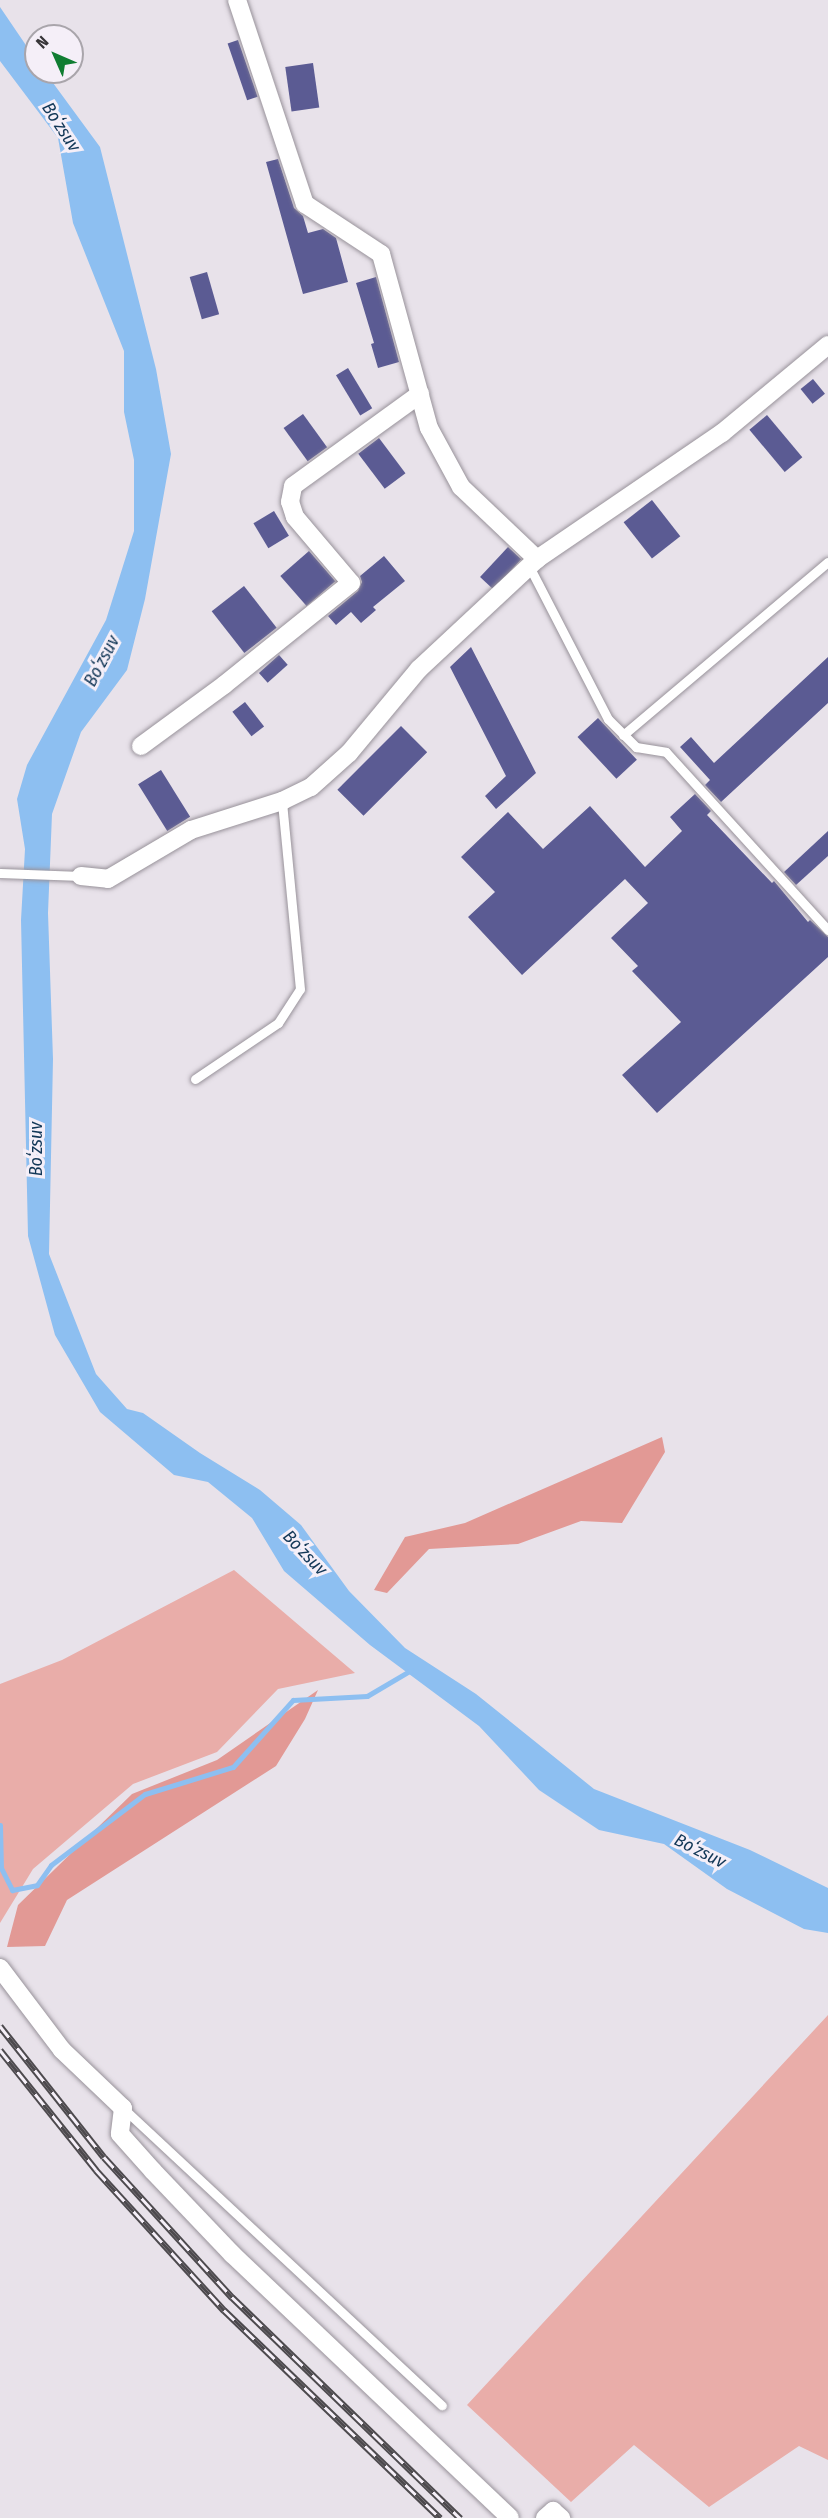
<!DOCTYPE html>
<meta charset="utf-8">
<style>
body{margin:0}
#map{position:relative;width:828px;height:2518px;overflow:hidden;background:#e8e2ea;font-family:"Fira Sans Condensed",sans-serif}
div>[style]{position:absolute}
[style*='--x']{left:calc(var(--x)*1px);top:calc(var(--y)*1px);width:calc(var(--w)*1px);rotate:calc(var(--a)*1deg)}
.green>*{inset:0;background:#e9ada9}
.forest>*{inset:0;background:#e29995}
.water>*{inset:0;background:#8dbff1}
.stream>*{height:5px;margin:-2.5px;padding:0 2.5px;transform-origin:2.5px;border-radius:2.5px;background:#8dbff1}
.building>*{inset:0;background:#5b5b93;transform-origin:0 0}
.roads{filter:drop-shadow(0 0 2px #98929a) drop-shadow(0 0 2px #98929a)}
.service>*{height:9px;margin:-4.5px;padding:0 4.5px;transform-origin:4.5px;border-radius:4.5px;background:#fff}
.minor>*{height:18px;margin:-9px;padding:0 9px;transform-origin:9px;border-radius:9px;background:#fff}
.rail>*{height:7px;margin-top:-3.5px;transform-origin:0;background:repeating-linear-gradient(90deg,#f5eff8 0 14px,#4d4a4e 0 28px);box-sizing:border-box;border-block:2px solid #4d4a4e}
span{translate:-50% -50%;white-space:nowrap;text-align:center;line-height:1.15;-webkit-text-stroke:6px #f5eff8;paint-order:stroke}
.water-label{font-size:18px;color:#123757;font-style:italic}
.north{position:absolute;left:24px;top:24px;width:60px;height:60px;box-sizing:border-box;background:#f5eff8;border:2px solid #a9a5ab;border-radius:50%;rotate:315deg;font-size:16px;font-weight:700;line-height:24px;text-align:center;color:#373538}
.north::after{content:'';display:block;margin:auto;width:21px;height:27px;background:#107d32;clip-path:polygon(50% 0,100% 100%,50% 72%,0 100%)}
</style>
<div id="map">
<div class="green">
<div style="clip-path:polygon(234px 1570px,355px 1673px,278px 1689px,217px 1752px,133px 1784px,33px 1869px,0 1923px,0 1684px,62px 1660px)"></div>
<div style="clip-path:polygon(828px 2015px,828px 2460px,799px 2446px,709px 2507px,634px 2445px,571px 2502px,467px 2405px)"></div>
</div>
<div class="forest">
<div style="clip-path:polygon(662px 1437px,665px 1452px,622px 1523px,581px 1521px,518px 1544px,429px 1549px,387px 1593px,374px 1590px,405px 1537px,465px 1523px)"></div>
<div style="clip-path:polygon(318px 1690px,305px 1719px,276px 1766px,67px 1900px,45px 1946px,7px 1947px,18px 1905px,132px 1794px,217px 1760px)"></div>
</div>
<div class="water">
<div style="clip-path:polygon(0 7px,36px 60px,36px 72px,45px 72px,100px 147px,156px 369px,171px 454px,145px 599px,127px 670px,81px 732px,52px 814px,48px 913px,53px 1059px,49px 1254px,96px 1374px,127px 1409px,143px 1413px,200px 1453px,260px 1490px,301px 1525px,349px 1591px,405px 1648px,476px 1694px,594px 1789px,750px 1850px,828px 1888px,828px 1933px,804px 1929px,727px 1889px,664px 1844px,599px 1830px,539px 1790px,479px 1726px,370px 1645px,284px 1571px,252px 1518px,208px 1482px,174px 1475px,100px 1412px,55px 1335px,28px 1236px,21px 920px,25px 849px,17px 799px,27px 765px,106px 620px,134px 531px,134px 460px,124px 412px,124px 351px,73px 223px,58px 138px,0 61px)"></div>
</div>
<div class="stream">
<div style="--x:0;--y:1825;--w:43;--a:88.7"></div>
<div style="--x:1;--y:1868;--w:25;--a:63"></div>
<div style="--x:12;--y:1890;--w:25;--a:-11"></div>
<div style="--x:37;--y:1885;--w:24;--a:-55"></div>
<div style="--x:51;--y:1865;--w:118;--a:-37.1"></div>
<div style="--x:145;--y:1794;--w:92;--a:-17.1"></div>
<div style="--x:233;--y:1767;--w:90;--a:-48.2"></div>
<div style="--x:293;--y:1700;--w:74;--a:-3.1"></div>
<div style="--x:367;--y:1696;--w:51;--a:-30.6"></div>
</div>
<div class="building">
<div style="left:238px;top:40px;width:60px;height:11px;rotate:71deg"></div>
<div style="left:313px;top:63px;width:45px;height:28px;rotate:82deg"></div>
<div style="clip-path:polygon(278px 159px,294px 208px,303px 216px,308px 233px,323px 229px,336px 238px,348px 282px,303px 294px,266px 162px)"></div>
<div style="left:207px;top:272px;width:44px;height:18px;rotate:74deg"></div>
<div style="clip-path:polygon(376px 277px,399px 362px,378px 368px,371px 344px,374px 343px,356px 283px)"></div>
<div style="left:348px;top:368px;width:47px;height:14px;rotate:59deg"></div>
<div style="left:813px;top:379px;width:19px;height:16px;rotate:51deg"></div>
<div style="left:303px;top:414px;width:41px;height:24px;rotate:54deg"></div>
<div style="left:767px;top:415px;width:55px;height:23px;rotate:50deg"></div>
<div style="left:379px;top:438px;width:44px;height:26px;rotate:53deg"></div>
<div style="left:652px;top:500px;width:46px;height:36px;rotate:52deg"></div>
<div style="left:274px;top:511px;width:29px;height:24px;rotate:59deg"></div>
<div style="left:508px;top:547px;width:18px;height:41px;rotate:43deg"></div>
<div style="left:309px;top:551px;width:40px;height:38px;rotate:49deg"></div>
<div style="clip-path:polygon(384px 556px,405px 581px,373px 607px,376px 610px,361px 623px,351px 612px,336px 625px,328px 616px,358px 591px,362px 582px,360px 576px)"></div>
<div style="left:244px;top:586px;width:53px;height:41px;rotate:52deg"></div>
<div style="clip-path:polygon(471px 647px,536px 773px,496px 809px,485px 796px,506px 776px,450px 667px)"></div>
<div style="left:279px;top:655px;width:13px;height:27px;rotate:48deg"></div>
<div style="clip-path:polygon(828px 657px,828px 703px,721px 802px,705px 785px,710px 780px,680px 747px,691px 737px,714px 763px)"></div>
<div style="left:245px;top:702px;width:31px;height:16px;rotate:52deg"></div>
<div style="left:598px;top:718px;width:57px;height:28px;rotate:47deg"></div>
<div style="left:401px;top:726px;width:37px;height:90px;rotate:45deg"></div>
<div style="left:161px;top:770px;width:55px;height:27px;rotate:58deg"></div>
<div style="clip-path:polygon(695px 794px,711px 811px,707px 815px,772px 883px,774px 881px,808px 922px,810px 920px,828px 937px,828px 957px,657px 1113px,622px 1075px,681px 1022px,632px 971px,638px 966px,611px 938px,648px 903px,625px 879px,522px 975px,468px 917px,495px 892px,461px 857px,508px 812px,543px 849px,590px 806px,645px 867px,682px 831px,670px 817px)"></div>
<div style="clip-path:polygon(828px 831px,828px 856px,796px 885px,784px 872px)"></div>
</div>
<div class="roads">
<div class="service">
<div style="--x:529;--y:566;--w:172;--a:62.7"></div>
<div style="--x:608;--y:719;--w:40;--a:45"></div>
<div style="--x:636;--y:747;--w:30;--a:9"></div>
<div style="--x:666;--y:752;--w:241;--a:47.7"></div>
<div style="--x:623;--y:735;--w:268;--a:-40.2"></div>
<div style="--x:0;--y:873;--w:81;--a:2.1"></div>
<div style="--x:195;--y:1079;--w:100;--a:-34"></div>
<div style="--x:278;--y:1023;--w:40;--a:-57.1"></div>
<div style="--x:300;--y:989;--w:189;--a:-95.5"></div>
<div style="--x:123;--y:2108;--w:436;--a:43"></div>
</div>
<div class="minor">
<div style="--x:237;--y:0;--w:215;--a:71.6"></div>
<div style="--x:305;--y:204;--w:91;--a:33.3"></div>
<div style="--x:381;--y:254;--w:180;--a:74.6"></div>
<div style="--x:429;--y:428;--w:67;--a:61.5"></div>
<div style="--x:461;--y:487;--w:105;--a:43.5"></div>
<div style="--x:141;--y:746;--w:103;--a:-36.3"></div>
<div style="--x:224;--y:685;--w:163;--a:-38.8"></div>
<div style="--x:351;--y:583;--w:87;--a:-130.3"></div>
<div style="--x:295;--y:517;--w:16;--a:-108"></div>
<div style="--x:290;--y:502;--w:16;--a:-79"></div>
<div style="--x:293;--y:486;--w:157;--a:-35.9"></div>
<div style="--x:81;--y:876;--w:27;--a:6"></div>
<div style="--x:108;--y:879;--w:96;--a:-30.6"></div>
<div style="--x:191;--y:830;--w:96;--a:-17.7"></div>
<div style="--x:282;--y:801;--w:32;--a:-26"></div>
<div style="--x:311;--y:787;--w:51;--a:-41.8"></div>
<div style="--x:349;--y:753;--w:109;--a:-50.2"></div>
<div style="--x:419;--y:669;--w:161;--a:-43"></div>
<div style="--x:537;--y:559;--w:224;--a:-34.3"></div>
<div style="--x:722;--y:433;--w:138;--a:-39.7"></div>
<div style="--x:0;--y:1968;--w:103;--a:52.9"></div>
<div style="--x:62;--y:2050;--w:84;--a:43.6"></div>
<div style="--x:123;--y:2108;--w:26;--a:97"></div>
<div style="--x:120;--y:2134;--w:50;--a:48.3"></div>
<div style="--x:153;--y:2171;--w:115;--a:46.4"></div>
<div style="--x:232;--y:2254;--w:383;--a:43.5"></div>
<div style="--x:545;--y:2518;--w:11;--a:-41"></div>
<div style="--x:553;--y:2511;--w:11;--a:41"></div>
</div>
</div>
<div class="rail">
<div style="--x:0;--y:2026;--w:167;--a:51.6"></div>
<div style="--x:104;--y:2157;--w:190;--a:47.6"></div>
<div style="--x:232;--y:2297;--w:318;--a:44.1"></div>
<div style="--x:0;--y:2050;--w:154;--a:51.3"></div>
<div style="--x:96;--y:2170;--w:190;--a:47.6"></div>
<div style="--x:224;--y:2310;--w:300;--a:43.9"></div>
</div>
<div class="water-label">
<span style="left:61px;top:127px;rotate:57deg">Boʻzsuv</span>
<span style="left:102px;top:661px;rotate:-62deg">Boʻzsuv</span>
<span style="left:36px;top:1149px;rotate:-90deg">Boʻzsuv</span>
<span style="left:305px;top:1553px;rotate:46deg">Boʻzsuv</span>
<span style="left:700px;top:1851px;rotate:27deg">Boʻzsuv</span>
</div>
<div class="north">N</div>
</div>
